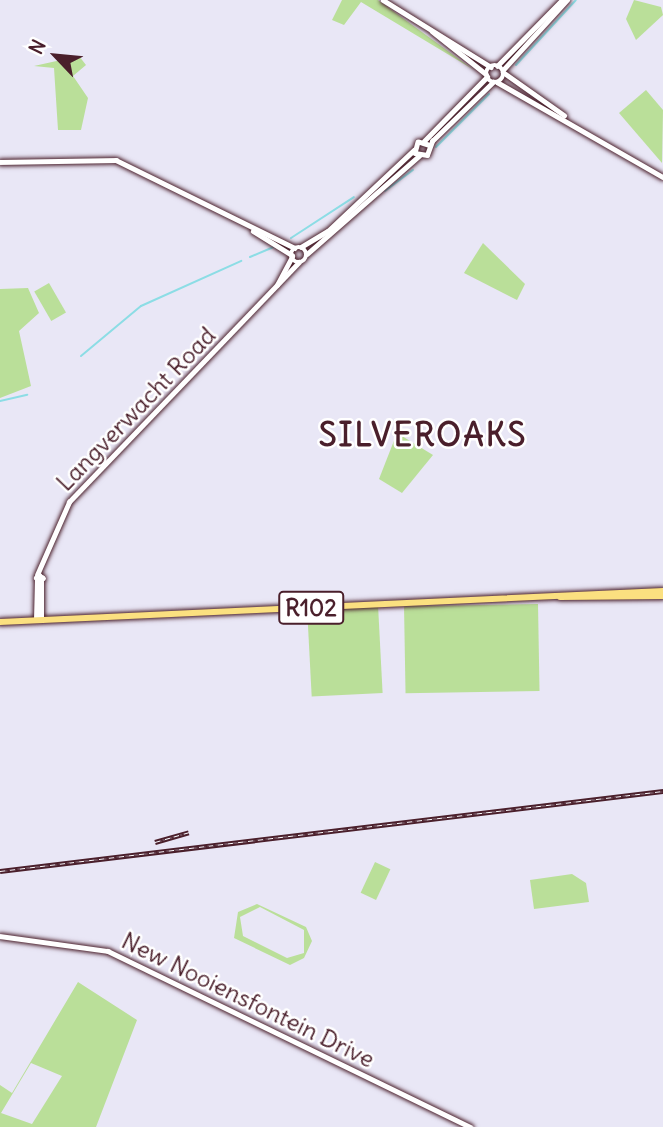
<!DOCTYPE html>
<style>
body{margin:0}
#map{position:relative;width:663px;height:1127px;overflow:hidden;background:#e9e7f6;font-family:Delius,sans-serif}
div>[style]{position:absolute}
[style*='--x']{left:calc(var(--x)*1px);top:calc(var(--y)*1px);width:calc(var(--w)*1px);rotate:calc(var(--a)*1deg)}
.green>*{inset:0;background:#badf99;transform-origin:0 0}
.stream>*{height:2px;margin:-1px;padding:0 1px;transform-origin:1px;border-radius:1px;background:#8cdde5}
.roads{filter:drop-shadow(0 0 2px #4a1f2b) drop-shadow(0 0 2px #4a1f2b)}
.secondary>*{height:4.5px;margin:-2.25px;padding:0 2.25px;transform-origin:2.25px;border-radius:2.25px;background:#fff}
.secondary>.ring{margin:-2.25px;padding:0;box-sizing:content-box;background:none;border:4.5px solid #fff;border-radius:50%}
.primary>*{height:6px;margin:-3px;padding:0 3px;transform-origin:3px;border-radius:3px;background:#fbe080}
.rail>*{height:4.5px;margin-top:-2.25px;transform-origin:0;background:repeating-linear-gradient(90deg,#fff 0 5px,#4a1f2b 0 10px);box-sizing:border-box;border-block:2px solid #4a1f2b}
span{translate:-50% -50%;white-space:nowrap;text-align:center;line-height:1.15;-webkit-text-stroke:5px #fff;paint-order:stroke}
.shield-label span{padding:2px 5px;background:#fff;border:2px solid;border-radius:5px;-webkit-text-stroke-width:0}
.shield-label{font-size:23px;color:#4a1f2b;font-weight:700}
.street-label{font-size:24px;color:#4a1f2b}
.district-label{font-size:32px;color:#4a1f2b;font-weight:700;letter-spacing:2px}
.north{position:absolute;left:21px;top:21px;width:70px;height:70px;-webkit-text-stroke:5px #fff;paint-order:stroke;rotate:296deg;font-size:19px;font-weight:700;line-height:28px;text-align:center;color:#4a1f2b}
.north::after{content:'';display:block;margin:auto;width:24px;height:32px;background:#4a1f2b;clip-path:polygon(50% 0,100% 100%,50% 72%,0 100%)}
</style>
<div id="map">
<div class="green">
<div style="clip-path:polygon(342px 0,378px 0,474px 70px,361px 2px,344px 25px,332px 20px)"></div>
<div style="clip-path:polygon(634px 0,661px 7px,663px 15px,636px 40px,626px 19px)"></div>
<div style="clip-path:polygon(79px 56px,86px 65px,73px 76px,88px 98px,81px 130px,58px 130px,54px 68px,34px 66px)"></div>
<div style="clip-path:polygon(646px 90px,663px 110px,662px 163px,619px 113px)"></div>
<div style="clip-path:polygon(483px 243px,525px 284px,517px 300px,464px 273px)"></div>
<div style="left:49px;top:283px;width:34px;height:17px;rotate:60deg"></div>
<div style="clip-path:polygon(28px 288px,39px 313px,19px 331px,31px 386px,0 398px,0 289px)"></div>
<div style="clip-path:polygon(397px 433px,433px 455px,402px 493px,379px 479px)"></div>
<div style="left:538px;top:604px;width:87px;height:134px;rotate:89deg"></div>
<div style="left:378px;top:605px;width:88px;height:71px;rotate:87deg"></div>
<div style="left:375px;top:862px;width:17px;height:34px;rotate:25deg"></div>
<div style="clip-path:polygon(572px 874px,586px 883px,589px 902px,534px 909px,530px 880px)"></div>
<div style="clip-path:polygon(evenodd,257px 904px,306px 927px,312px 941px,304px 958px,290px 965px,234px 938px,238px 912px,257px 904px,260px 907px,304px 930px,304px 953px,287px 958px,243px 936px,240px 917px,260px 907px)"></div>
<div style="clip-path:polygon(evenodd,78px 982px,137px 1020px,96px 1127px,0 1127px,0 1085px,12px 1093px,78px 982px,31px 1063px,62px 1076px,32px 1124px,1px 1113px,31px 1063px)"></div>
</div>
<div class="stream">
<div style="--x:516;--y:65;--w:88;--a:-47.3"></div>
<div style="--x:436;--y:147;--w:75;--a:-45"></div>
<div style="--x:385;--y:191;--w:35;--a:-37"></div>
<div style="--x:291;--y:238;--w:75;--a:-33.1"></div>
<div style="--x:250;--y:257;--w:25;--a:-23"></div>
<div style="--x:81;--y:356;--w:78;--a:-39.8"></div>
<div style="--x:141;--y:306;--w:110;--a:-24.2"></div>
<div style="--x:0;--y:401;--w:28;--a:-13"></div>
</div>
<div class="roads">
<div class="secondary">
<div style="--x:383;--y:0;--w:127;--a:31.8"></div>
<div style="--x:432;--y:31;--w:69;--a:38.5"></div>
<div class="ring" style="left:486px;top:65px;width:13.5px;height:13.5px"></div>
<div style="--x:497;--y:66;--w:93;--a:-45.4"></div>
<div style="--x:503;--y:70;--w:95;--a:-47.6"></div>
<div style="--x:503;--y:72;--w:75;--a:35.2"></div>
<div style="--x:497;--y:82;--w:191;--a:29.8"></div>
<div style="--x:424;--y:141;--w:90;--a:-45.5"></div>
<div style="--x:428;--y:145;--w:10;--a:-163"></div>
<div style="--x:418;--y:142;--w:11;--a:105"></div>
<div style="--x:415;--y:153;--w:12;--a:9"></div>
<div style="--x:427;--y:155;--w:15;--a:-70"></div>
<div style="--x:432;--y:141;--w:85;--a:-44"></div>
<div style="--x:0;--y:162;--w:116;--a:-1"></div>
<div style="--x:116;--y:160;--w:199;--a:26.2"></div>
<div style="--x:253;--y:231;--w:46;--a:31.6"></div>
<div style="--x:301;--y:247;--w:31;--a:-31"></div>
<div style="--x:328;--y:231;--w:118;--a:-43.3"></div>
<div class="ring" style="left:291px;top:247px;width:11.5px;height:11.5px"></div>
<div style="--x:307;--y:254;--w:149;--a:-41.2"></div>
<div style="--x:277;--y:285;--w:32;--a:-62"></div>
<div style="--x:37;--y:575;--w:80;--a:-66.3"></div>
<div style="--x:69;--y:502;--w:332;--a:-46.2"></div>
<div style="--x:39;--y:575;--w:5;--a:37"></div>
<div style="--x:43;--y:578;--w:5;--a:143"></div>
<div style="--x:39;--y:581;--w:4;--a:-135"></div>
<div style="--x:36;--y:578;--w:4;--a:-45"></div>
<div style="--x:36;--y:620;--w:40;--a:-88.6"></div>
<div style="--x:41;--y:620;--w:39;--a:-90"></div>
<div style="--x:0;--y:936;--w:109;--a:7.9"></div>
<div style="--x:108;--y:951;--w:403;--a:25.9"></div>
</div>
<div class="primary">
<div style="--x:560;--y:597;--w:103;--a:-0.6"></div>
<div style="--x:0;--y:622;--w:664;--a:-2.68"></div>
</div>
</div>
<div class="rail">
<div style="--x:155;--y:842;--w:35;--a:-16"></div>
<div style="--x:0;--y:871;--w:668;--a:-6.88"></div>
</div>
<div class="shield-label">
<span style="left:311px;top:608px">R102</span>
</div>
<div class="street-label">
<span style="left:136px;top:409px;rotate:-46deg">Langverwacht Road</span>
<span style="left:248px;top:1000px;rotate:26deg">New Nooiensfontein Drive</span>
</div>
<div class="district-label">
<span style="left:423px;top:435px">SILVEROAKS</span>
</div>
<div class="north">N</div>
</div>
